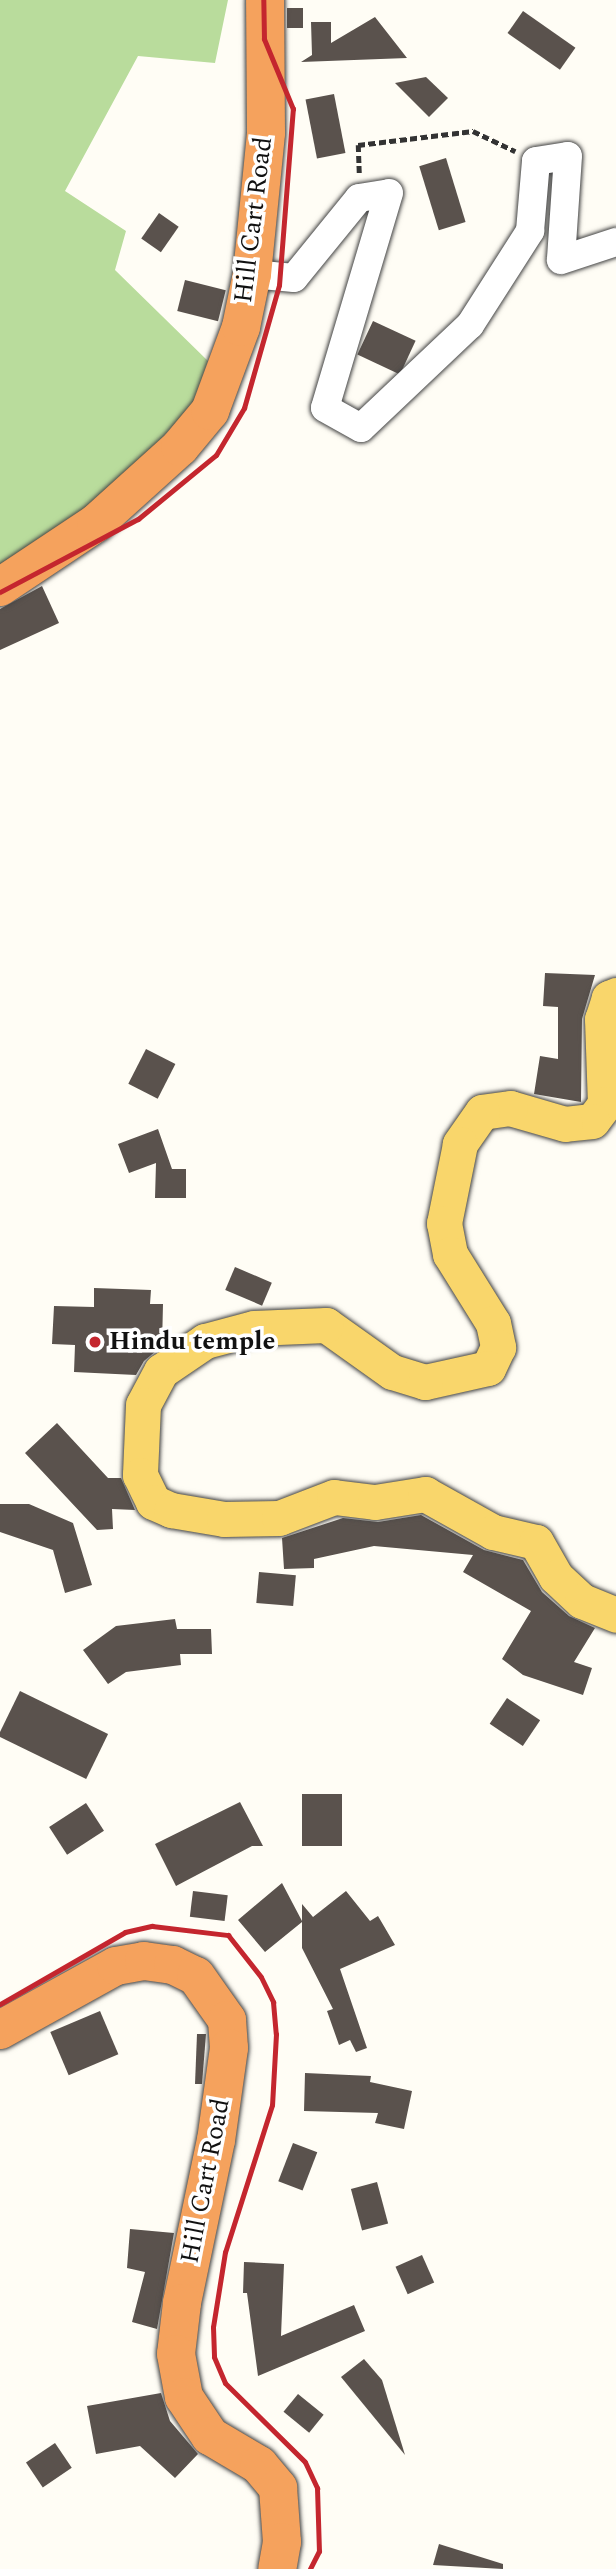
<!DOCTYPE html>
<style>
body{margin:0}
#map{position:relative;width:616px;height:2569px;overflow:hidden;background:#fffdf5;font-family:Spectral,serif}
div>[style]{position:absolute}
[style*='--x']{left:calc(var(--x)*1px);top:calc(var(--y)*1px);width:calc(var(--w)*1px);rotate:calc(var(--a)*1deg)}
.forest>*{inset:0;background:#b9dc9c}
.building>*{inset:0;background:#5a524d;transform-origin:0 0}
.path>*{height:4.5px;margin-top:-2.25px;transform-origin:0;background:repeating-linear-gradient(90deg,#333 0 7px,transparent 0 10.5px)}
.roads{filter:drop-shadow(0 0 2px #444) drop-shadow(0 0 2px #444)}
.minor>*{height:28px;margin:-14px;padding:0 14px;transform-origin:14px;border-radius:14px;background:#fff}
.major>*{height:35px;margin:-17.5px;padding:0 17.5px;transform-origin:17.5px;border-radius:17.5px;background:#f9d66b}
.highway>*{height:38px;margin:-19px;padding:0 19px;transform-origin:19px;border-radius:19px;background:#f5a25d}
.rail>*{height:5px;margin:-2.5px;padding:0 2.5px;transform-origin:2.5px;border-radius:2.5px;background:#c4262e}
.dots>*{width:19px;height:19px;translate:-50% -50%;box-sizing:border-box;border:4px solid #fff;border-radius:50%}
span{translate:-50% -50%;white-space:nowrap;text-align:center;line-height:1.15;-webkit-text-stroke:7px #fff;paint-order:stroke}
.street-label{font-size:26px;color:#111}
.poi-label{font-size:26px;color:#111;font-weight:700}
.left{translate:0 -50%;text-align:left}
</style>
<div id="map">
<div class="forest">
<div style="clip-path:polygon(0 0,228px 0,215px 63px,138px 56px,65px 191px,126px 231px,115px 270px,208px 361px,192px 405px,95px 511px,0 567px)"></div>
</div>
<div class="building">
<div style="left:287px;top:8px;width:16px;height:20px"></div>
<div style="left:523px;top:11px;width:64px;height:27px;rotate:35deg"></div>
<div style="clip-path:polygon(375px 17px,407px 58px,301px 62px,312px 55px,311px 22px,331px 22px,331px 43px)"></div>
<div style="clip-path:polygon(426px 77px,448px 98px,429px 117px,395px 83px)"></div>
<div style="left:334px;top:94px;width:60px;height:29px;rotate:79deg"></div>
<div style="left:446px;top:158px;width:67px;height:28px;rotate:73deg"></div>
<div style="left:159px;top:213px;width:24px;height:31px;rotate:35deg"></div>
<div style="left:185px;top:280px;width:42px;height:32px;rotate:14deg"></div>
<div style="left:373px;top:321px;width:47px;height:37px;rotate:25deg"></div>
<div style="clip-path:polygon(42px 586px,59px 623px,0 650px,0 609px)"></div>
<div style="clip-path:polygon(545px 973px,595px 975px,582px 1019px,581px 1102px,534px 1094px,540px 1056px,558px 1059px,558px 1007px,543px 1006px)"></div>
<div style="left:146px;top:1049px;width:33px;height:39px;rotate:27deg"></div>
<div style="clip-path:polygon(158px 1129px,172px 1169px,186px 1169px,186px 1198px,155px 1198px,156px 1163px,129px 1173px,118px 1144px)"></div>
<div style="left:235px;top:1267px;width:40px;height:25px;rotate:23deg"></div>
<div style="clip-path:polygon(94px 1288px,151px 1290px,150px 1304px,163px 1304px,162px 1346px,144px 1361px,136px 1375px,74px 1372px,75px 1345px,52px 1344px,54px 1306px,94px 1307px)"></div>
<div style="clip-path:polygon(57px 1423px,108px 1478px,121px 1478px,135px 1510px,112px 1509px,113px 1529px,97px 1530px,25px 1453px)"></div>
<div style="clip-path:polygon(0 1504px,29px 1504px,73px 1523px,92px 1585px,65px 1593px,53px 1550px,0 1532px)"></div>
<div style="clip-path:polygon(421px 1515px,484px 1550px,523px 1560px,542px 1592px,569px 1616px,595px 1628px,574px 1662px,592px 1668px,583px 1695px,523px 1675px,502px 1659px,531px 1611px,463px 1572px,473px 1555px,374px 1546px,314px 1559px,314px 1568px,284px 1569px,282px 1538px,343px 1518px,378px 1522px)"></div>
<div style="left:259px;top:1572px;width:37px;height:31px;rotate:5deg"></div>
<div style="clip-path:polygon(175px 1619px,177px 1629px,211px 1629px,212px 1654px,180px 1654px,181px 1665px,126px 1672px,108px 1684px,83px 1650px,116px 1626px)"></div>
<div style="left:20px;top:1691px;width:98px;height:50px;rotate:26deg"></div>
<div style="left:507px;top:1698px;width:40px;height:31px;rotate:34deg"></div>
<div style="left:302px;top:1794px;width:40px;height:52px"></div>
<div style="clip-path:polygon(240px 1802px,263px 1846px,252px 1846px,176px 1886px,155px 1844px)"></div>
<div style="left:86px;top:1803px;width:33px;height:44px;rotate:57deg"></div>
<div style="clip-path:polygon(282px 1883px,302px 1921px,302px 1904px,313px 1917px,346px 1891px,370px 1921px,378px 1916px,395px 1945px,340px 1969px,367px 2048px,356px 2052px,350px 2040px,339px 2045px,327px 2011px,333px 2009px,302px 1948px,302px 1922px,265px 1952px,238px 1920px)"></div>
<div style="left:193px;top:1891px;width:35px;height:26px;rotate:7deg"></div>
<div style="left:100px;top:2011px;width:47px;height:54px;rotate:67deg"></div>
<div style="clip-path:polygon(197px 2034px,206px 2034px,202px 2084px,195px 2084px)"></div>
<div style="clip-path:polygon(305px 2073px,371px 2076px,370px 2082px,412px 2091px,404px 2129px,375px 2123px,378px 2113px,304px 2111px)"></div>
<div style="left:293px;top:2143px;width:26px;height:41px;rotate:21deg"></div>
<div style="left:377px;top:2182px;width:43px;height:27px;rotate:75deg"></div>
<div style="clip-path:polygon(130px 2229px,174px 2233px,157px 2329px,132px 2322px,145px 2272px,127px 2268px)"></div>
<div style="left:422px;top:2255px;width:30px;height:29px;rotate:66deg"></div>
<div style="clip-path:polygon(244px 2262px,284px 2264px,281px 2336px,354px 2305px,365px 2331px,258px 2376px,247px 2293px,243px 2293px)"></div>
<div style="clip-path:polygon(364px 2359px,382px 2380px,405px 2455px,341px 2377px)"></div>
<div style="clip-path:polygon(161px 2393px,170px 2421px,198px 2454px,175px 2478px,140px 2446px,96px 2454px,87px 2406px)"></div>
<div style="left:298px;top:2394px;width:33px;height:23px;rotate:39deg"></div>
<div style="left:55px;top:2443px;width:30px;height:35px;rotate:56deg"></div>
<div style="clip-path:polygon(439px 2544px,503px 2564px,503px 2569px,433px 2565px)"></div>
</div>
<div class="path">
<div style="--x:359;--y:173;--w:28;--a:-92"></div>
<div style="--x:358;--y:145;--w:116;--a:-6.9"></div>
<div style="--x:473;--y:131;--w:47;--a:25.5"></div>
</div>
<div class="roads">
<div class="minor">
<div style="--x:252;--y:274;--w:42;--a:5.4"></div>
<div style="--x:294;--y:278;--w:103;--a:-50.9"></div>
<div style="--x:359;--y:198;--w:30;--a:-9"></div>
<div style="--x:389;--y:193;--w:224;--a:106.6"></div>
<div style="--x:325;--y:408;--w:41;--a:29.1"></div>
<div style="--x:361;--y:428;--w:150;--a:-43.4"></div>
<div style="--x:470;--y:325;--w:112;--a:-57.4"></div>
<div style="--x:530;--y:231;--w:70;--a:-85.1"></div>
<div style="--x:536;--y:161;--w:32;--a:-9"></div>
<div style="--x:568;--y:156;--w:104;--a:93.9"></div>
<div style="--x:561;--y:260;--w:58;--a:-18.1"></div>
</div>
<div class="major">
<div style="--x:616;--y:995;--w:8;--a:157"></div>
<div style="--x:609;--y:998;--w:22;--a:108"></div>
<div style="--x:602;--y:1019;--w:85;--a:88"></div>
<div style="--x:605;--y:1104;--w:21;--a:127"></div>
<div style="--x:592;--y:1121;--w:27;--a:174"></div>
<div style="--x:565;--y:1124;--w:57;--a:-163.8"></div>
<div style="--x:510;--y:1108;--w:28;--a:172"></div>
<div style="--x:482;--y:1112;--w:39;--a:125"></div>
<div style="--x:460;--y:1144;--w:81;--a:101.4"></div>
<div style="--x:444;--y:1223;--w:32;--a:79"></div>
<div style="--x:450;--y:1254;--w:81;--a:58.1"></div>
<div style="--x:493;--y:1323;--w:25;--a:78"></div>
<div style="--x:498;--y:1347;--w:23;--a:115"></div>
<div style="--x:488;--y:1368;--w:65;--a:167.5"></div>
<div style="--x:425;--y:1382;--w:34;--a:-163"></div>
<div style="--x:392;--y:1372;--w:81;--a:-144.5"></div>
<div style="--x:326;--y:1325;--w:72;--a:177.6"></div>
<div style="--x:254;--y:1328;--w:51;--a:165.1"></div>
<div style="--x:205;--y:1341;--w:53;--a:145.7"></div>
<div style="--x:161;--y:1371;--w:38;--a:118"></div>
<div style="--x:143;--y:1405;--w:70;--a:92.5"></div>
<div style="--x:140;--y:1475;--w:30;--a:64"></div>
<div style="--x:153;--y:1502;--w:20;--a:24"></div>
<div style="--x:171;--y:1510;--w:54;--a:9.6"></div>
<div style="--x:224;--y:1519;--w:55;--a:-1"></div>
<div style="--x:279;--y:1518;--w:59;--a:-20.9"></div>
<div style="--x:334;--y:1497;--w:41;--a:7"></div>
<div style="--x:375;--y:1502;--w:51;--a:-9.1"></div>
<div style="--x:425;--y:1494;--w:78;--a:29.2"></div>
<div style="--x:493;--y:1532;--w:44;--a:13.1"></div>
<div style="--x:536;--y:1542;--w:40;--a:60.3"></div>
<div style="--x:556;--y:1577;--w:35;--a:43"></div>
<div style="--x:582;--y:1601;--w:37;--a:22"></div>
</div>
<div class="highway">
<div style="--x:0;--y:587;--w:115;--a:-33.7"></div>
<div style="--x:96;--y:523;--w:113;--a:-42.1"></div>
<div style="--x:180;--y:447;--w:47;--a:-50.2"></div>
<div style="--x:210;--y:411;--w:90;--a:-69.7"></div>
<div style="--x:241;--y:327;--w:54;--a:-78.3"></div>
<div style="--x:252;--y:274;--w:142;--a:-84.3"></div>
<div style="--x:266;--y:133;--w:133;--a:-90.4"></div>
<div style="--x:0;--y:2030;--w:132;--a:-28.9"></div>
<div style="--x:116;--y:1966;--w:28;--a:-10"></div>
<div style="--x:144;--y:1961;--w:29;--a:8"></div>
<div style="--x:173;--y:1965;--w:25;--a:26"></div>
<div style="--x:196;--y:1976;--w:54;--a:54.8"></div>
<div style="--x:227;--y:2020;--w:28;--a:86"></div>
<div style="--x:229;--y:2048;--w:93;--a:98"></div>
<div style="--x:216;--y:2140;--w:167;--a:101.8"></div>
<div style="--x:182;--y:2303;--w:51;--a:96.7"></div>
<div style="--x:176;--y:2354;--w:44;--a:79.5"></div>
<div style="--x:184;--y:2397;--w:47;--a:56.3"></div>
<div style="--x:210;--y:2436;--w:57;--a:30.6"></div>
<div style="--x:259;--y:2465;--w:30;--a:50"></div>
<div style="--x:278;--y:2488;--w:54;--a:85.8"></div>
<div style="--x:282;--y:2542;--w:27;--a:100"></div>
</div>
</div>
<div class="rail">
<div style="--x:0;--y:592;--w:156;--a:-27.9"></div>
<div style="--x:138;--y:519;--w:101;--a:-39.4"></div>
<div style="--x:216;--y:455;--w:55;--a:-59.2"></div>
<div style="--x:244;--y:408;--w:128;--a:-74.1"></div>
<div style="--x:279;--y:285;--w:177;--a:-85.5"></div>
<div style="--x:293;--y:109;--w:76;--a:-112.5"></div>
<div style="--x:264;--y:39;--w:39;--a:-91"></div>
<div style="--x:0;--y:2004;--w:144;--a:-29.9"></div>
<div style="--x:125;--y:1932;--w:28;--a:-13"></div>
<div style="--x:152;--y:1926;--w:77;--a:6.8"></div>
<div style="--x:228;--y:1935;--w:53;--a:51.8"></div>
<div style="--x:261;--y:1977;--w:28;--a:64"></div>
<div style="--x:273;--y:2002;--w:32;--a:85"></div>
<div style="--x:276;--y:2034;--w:71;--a:93.2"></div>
<div style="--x:272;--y:2105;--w:154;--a:107.7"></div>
<div style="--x:225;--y:2252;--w:76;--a:99.1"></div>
<div style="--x:213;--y:2327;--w:30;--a:88"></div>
<div style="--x:214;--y:2357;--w:28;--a:67"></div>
<div style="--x:225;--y:2383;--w:112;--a:44.6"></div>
<div style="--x:305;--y:2462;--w:29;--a:65"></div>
<div style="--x:317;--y:2488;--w:63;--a:88.2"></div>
<div style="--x:319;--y:2551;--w:20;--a:117"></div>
</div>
<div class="dots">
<div style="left:95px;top:1342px;background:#c4262e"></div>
</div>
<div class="street-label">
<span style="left:254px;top:220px;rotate:-83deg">Hill Cart Road</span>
<span style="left:206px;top:2181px;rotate:-79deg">Hill Cart Road</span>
</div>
<div class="poi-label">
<span class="left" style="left:109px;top:1342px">Hindu temple</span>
</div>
</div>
